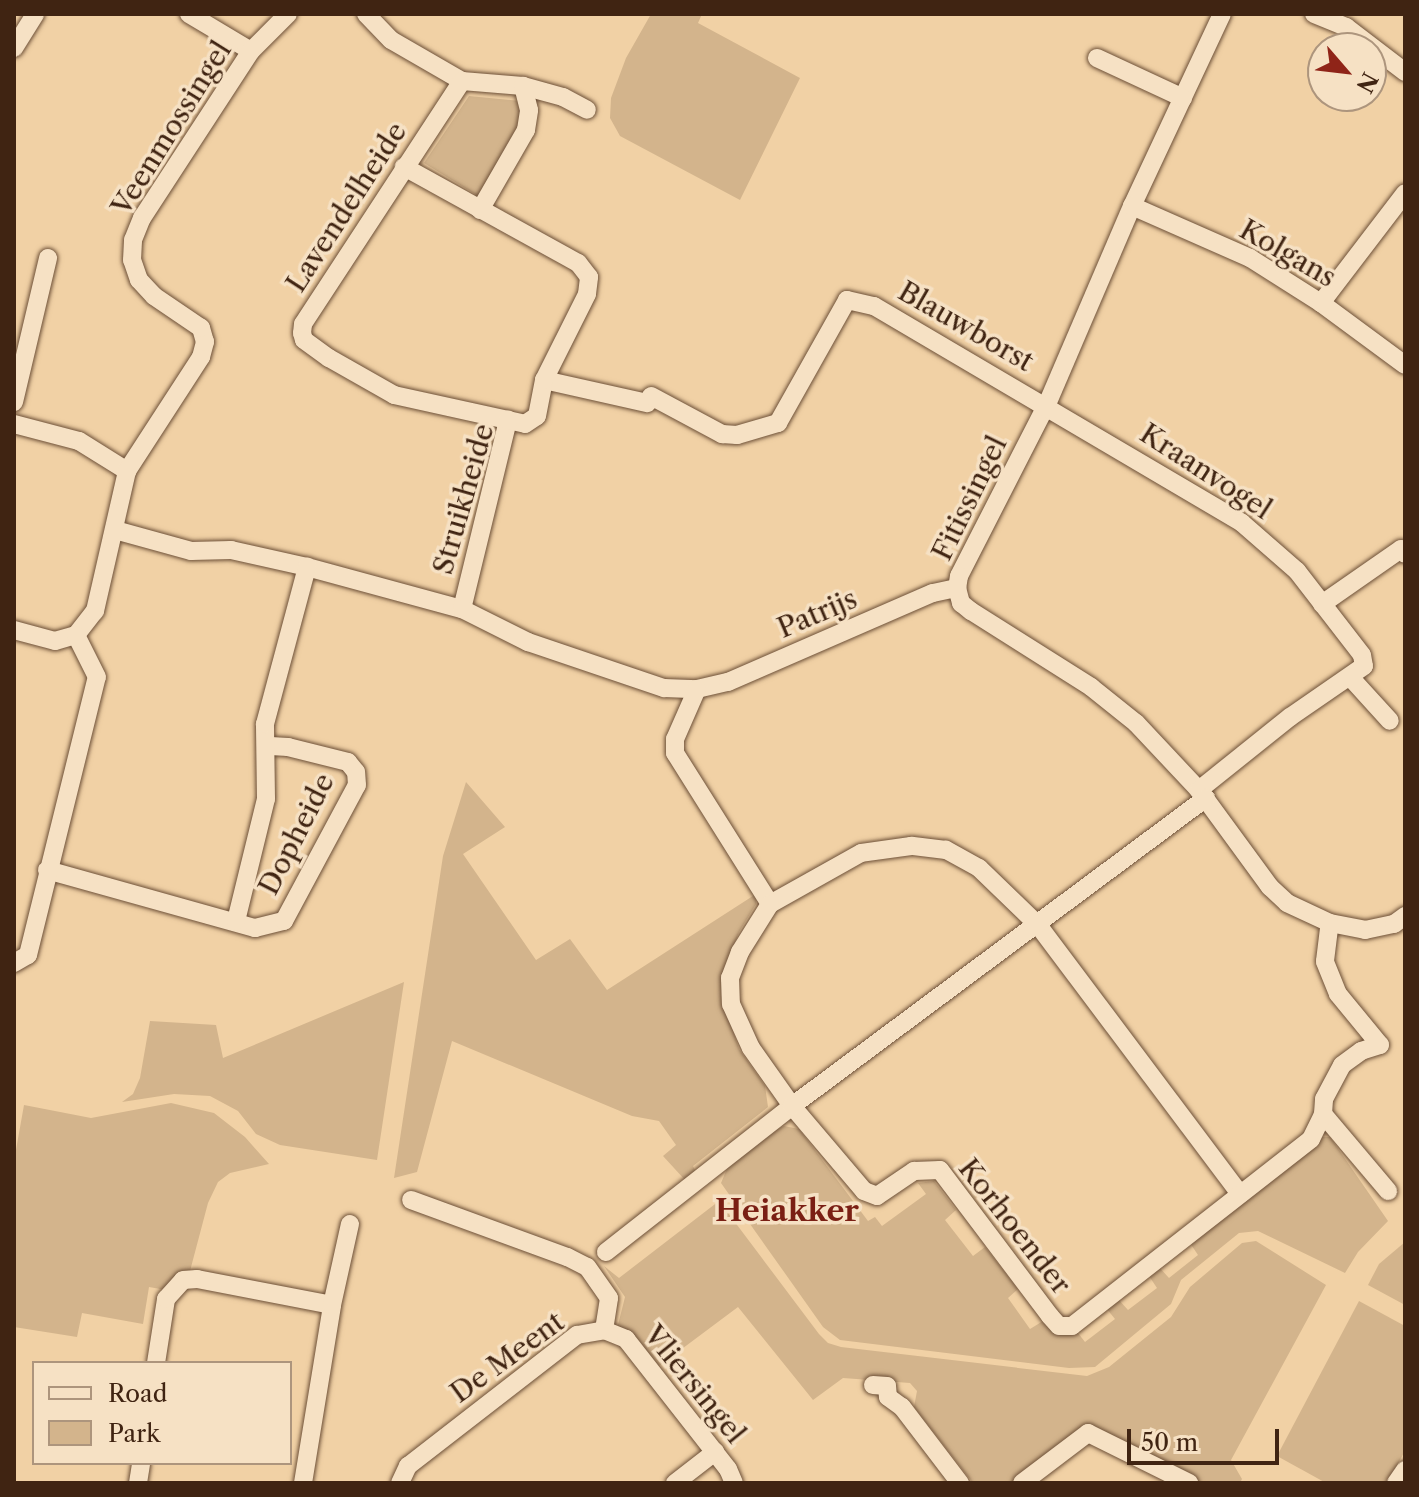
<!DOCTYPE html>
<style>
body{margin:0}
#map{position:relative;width:1419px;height:1497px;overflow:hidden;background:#f1d1a5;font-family:"Libre Caslon Text",serif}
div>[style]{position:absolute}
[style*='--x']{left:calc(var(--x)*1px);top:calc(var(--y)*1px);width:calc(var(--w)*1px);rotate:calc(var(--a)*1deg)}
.green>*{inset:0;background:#d3b48c}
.roads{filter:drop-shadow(0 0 2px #6c4f37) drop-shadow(0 0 2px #6c4f37)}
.minor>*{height:18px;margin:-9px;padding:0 9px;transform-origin:9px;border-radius:9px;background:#f6e1c4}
span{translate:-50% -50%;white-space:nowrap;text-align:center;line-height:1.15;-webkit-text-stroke:7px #f6e1c4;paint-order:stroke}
.street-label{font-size:28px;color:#402412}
.neighbourhood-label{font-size:30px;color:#7a1f14;font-weight:700}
.frame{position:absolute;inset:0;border:16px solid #402412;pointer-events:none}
.legend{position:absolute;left:32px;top:1361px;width:260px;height:104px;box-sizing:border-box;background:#f6e1c4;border:2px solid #ad957d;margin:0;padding:10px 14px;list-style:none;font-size:24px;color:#402412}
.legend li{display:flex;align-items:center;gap:16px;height:40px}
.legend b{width:40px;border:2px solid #ad957d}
.north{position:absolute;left:1307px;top:32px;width:80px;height:80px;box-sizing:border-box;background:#f6e1c4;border:2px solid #ad957d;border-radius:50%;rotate:118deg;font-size:22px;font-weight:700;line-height:32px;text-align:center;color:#402412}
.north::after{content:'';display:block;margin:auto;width:28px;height:36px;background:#8f2418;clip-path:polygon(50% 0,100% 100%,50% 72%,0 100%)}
.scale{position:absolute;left:1127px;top:1429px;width:152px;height:36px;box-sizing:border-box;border:4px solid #402412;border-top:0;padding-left:10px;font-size:24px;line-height:28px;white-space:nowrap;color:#402412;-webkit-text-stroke:6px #f6e1c4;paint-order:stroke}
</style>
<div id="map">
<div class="green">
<div style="clip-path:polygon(651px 14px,702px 14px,698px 23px,800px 78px,740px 200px,620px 136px,610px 118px,611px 98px,626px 58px)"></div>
<div style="clip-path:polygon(469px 96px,520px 101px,521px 129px,480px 197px,424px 163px)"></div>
<div style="clip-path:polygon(466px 782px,505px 827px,463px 854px,536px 960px,570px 939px,607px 990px,756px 894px,756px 904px,739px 932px,724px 972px,721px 994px,739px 1049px,765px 1086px,768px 1107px,693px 1166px,696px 1172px,685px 1180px,663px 1156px,676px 1145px,659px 1121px,632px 1116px,452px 1041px,417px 1172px,394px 1178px,443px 856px)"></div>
<div style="clip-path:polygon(404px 982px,377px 1160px,280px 1145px,256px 1134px,238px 1111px,210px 1096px,174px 1094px,122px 1102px,133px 1094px,140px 1078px,150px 1021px,216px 1025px,223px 1058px)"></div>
<div style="clip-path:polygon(171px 1103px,214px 1113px,245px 1137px,269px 1164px,230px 1173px,218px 1182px,208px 1203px,190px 1271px,166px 1290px,149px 1287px,143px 1324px,82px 1313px,77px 1337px,14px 1327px,14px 1161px,24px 1105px,91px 1118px)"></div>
<div style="clip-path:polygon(784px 1126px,799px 1129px,868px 1221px,875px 1217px,882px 1226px,926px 1194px,918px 1183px,934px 1181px,956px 1210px,945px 1220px,973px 1256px,985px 1247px,1018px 1289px,1008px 1298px,1030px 1329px,1043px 1321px,1052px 1329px,1078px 1333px,1085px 1342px,1115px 1319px,1106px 1308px,1119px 1300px,1128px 1310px,1157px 1288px,1149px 1276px,1159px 1267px,1169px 1278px,1198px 1255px,1190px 1243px,1321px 1137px,1330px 1137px,1388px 1221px,1358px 1252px,1345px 1273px,1258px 1231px,1239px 1233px,1181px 1280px,1171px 1304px,1095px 1367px,1069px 1368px,840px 1340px,823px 1327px,721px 1183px,729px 1164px,767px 1134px)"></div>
<div style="clip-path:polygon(719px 1201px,819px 1334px,828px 1343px,841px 1347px,1087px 1376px,1109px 1367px,1171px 1317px,1190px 1287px,1242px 1243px,1256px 1241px,1326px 1285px,1231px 1460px,1242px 1479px,1240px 1483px,1203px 1483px,1088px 1426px,1015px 1483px,973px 1483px,914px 1407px,917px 1391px,910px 1383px,843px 1378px,813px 1400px,738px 1307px,659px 1366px,637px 1338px,617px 1329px,625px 1297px,604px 1266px,619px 1278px)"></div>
<div style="clip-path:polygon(1405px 1242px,1405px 1305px,1368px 1285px,1379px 1264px)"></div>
<div style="clip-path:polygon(1359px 1301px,1405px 1326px,1405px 1451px,1387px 1483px,1326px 1483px,1277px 1456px)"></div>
</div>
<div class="roads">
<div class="minor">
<div style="--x:189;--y:14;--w:72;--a:30.8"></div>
<div style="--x:366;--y:14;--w:36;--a:46"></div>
<div style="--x:391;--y:40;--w:82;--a:30"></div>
<div style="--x:462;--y:81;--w:61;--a:4.7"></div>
<div style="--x:523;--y:86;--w:41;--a:15.4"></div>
<div style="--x:563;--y:97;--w:27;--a:28"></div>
<div style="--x:1222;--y:14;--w:212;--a:115.1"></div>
<div style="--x:1132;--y:206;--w:215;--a:113.2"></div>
<div style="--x:1047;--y:404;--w:193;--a:117.1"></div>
<div style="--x:959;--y:576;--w:12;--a:99"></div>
<div style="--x:957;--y:588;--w:16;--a:75"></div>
<div style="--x:961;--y:603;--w:13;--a:39"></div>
<div style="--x:971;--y:611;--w:142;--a:32.3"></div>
<div style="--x:1091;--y:687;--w:58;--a:38.7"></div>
<div style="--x:1136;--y:723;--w:92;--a:46.8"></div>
<div style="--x:1199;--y:790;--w:120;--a:53.8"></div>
<div style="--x:1270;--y:887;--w:23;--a:43"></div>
<div style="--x:1287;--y:903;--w:47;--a:24.9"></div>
<div style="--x:1330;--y:923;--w:36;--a:11"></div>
<div style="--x:1365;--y:930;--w:30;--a:-12"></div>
<div style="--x:1394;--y:924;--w:14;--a:-36"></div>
<div style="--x:1314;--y:14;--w:35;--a:22"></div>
<div style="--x:1346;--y:27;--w:74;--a:37.3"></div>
<div style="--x:14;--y:48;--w:40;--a:-58"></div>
<div style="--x:1097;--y:58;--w:95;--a:24.9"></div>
<div style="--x:462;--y:81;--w:290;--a:123.2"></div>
<div style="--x:303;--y:324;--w:9;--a:96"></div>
<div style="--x:302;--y:333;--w:7;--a:74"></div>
<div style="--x:304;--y:340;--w:31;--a:36"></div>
<div style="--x:329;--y:358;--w:75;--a:29.6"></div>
<div style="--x:394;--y:395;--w:117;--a:12.4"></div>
<div style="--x:1132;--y:206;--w:129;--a:23.8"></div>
<div style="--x:1250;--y:258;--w:84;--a:32.4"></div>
<div style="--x:1321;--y:303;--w:104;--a:36.4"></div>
<div style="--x:480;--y:210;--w:92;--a:-60.1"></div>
<div style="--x:526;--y:130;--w:20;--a:-81"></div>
<div style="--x:529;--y:110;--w:25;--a:-104"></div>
<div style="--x:1321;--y:303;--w:138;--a:-52.6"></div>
<div style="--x:544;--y:380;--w:106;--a:12.6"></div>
<div style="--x:651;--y:396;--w:81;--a:28.2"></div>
<div style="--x:722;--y:434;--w:15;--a:4"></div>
<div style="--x:737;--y:435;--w:43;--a:-16.3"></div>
<div style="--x:778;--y:423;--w:141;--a:-60.7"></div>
<div style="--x:847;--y:300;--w:28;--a:13"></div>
<div style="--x:874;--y:306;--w:427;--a:30.5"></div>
<div style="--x:1242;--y:523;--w:73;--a:41.1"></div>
<div style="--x:1297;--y:571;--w:106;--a:52.3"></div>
<div style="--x:1362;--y:655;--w:11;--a:80"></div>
<div style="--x:1364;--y:666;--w:90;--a:145.4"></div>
<div style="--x:1290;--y:717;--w:117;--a:141.3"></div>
<div style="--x:14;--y:402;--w:148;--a:-76.7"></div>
<div style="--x:14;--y:424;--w:67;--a:14.7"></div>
<div style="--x:79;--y:441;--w:57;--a:32"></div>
<div style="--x:115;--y:530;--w:79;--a:15.4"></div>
<div style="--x:191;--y:551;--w:40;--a:-1.4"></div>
<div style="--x:231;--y:550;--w:78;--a:12.6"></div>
<div style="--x:307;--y:567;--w:161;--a:15.2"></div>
<div style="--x:462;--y:609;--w:195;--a:-76.3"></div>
<div style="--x:508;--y:420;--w:17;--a:13"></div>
<div style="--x:525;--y:424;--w:14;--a:-34"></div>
<div style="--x:537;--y:416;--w:37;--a:-79"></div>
<div style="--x:544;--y:380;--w:96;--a:-63.4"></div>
<div style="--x:587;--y:294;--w:17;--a:-83"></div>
<div style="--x:589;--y:277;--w:18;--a:-128"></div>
<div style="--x:578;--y:263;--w:199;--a:-151.1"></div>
<div style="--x:1322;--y:604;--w:96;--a:-34.8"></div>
<div style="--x:1401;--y:549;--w:6;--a:51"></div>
<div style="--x:462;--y:609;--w:74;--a:26.6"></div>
<div style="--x:528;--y:642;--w:144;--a:18.7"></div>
<div style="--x:664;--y:688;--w:33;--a:2"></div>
<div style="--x:697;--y:689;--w:32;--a:-13"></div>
<div style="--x:728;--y:682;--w:223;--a:-23.5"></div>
<div style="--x:933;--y:593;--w:25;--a:-12"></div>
<div style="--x:14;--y:630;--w:42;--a:15"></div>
<div style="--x:55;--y:641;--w:22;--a:-16"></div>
<div style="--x:76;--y:635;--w:31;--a:-52"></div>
<div style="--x:95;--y:611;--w:144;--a:-77.1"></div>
<div style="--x:127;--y:471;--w:136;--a:-57"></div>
<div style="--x:201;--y:357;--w:16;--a:-75"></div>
<div style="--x:205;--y:342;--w:15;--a:-106"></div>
<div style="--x:201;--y:328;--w:57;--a:-145.8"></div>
<div style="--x:154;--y:296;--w:22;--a:-133"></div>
<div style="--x:139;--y:280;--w:21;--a:-109"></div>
<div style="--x:132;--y:260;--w:20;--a:-87"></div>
<div style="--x:133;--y:240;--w:24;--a:-68"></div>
<div style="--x:142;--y:218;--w:199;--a:-56.9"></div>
<div style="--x:251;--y:51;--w:52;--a:-45"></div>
<div style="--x:1350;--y:677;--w:59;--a:47.7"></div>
<div style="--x:697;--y:689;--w:55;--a:113.7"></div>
<div style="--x:675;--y:739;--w:14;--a:90"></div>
<div style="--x:675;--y:753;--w:178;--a:57.8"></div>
<div style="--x:47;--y:870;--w:216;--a:15.6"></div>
<div style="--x:255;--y:928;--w:30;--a:-14"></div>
<div style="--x:284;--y:921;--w:154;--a:-61.8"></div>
<div style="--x:357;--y:785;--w:13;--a:-94"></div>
<div style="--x:356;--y:772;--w:13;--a:-129"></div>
<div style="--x:348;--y:762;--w:62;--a:-166"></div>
<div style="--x:288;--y:747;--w:22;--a:-177"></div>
<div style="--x:236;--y:921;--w:126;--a:-76.2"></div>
<div style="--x:266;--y:799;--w:75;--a:-90.8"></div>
<div style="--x:265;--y:724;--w:163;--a:-75"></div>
<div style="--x:14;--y:963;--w:16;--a:-30"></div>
<div style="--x:28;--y:955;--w:286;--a:-76.1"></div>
<div style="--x:97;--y:677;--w:47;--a:-116.6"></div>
<div style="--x:1323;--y:1114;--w:101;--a:49.8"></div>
<div style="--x:1240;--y:1194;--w:338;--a:-126.9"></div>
<div style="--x:1037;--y:924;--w:81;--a:-136"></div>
<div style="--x:979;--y:868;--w:38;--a:-151"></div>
<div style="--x:946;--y:850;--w:35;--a:-173"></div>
<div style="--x:911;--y:846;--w:50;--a:172"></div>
<div style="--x:861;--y:853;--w:104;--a:150.7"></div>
<div style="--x:770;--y:904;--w:57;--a:122"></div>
<div style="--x:740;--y:952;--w:28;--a:111"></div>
<div style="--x:730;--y:978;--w:26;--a:88"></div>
<div style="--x:731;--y:1004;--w:48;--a:65.6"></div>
<div style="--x:751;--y:1048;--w:71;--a:54.7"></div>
<div style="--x:792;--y:1106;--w:111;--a:49.7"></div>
<div style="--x:864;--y:1191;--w:14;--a:21"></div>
<div style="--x:877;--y:1196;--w:45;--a:-34"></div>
<div style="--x:914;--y:1171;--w:26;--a:-2"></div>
<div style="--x:940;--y:1170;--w:183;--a:53"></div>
<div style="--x:1050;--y:1316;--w:13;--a:48"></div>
<div style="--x:1059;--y:1326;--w:13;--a:0"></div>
<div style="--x:1072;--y:1326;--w:303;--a:-38"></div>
<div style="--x:1311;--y:1139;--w:28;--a:-64"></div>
<div style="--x:1323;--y:1114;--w:15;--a:-86"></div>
<div style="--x:1324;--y:1099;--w:38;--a:-62"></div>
<div style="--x:1342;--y:1065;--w:24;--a:-36"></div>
<div style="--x:1361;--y:1051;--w:20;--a:-18"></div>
<div style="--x:1380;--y:1045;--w:66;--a:-129.5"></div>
<div style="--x:1338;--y:994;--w:35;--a:-112"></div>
<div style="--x:1325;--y:961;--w:38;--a:-83"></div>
<div style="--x:606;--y:1252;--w:236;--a:-38.1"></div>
<div style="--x:792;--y:1106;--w:516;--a:-36.65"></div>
<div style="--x:604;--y:1330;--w:24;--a:22"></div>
<div style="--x:626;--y:1339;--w:165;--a:51.9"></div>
<div style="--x:728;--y:1469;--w:15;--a:67"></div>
<div style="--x:156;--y:1363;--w:65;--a:-81.1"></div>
<div style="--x:166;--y:1299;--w:25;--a:-48"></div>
<div style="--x:183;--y:1280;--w:14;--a:-4"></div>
<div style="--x:197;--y:1279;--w:137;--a:10.9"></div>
<div style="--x:873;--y:1385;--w:14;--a:4"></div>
<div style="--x:887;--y:1386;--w:11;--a:85"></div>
<div style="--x:888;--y:1397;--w:17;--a:36"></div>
<div style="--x:902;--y:1407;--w:96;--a:52.7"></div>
<div style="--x:138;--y:1483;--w:20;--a:-81"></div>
<div style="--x:303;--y:1483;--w:180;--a:-80.7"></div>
<div style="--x:332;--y:1305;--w:83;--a:-77.5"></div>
<div style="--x:400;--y:1483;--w:19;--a:-65"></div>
<div style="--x:408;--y:1466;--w:214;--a:-37.8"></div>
<div style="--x:577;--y:1335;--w:27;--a:-10"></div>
<div style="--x:604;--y:1330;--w:32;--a:-81"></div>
<div style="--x:609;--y:1298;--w:38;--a:-125"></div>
<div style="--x:587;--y:1267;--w:22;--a:-153"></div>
<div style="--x:567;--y:1257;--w:166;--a:-159.9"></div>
<div style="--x:675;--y:1483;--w:51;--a:-37.8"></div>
<div style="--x:1022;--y:1483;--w:83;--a:-37.1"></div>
<div style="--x:1088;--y:1433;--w:113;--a:26.3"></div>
<div style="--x:1396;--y:1483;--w:16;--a:-55"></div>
</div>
</div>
<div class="street-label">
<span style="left:171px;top:128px;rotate:-58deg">Veenmossingel</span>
<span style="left:346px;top:207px;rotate:-57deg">Lavendelheide</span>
<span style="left:1288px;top:253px;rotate:30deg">Kolgans</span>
<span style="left:966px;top:326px;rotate:30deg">Blauwborst</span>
<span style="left:1206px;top:471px;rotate:33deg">Kraanvogel</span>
<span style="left:969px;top:498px;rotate:-64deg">Fitissingel</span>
<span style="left:463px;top:499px;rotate:-74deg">Struikheide</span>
<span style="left:817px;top:613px;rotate:-23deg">Patrijs</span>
<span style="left:296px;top:834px;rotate:-63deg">Dopheide</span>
<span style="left:1015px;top:1226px;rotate:52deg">Korhoender</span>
<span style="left:507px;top:1357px;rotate:-36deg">De Meent</span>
<span style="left:695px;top:1384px;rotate:51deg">Vliersingel</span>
</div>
<div class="neighbourhood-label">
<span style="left:787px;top:1211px">Heiakker</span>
</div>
<div class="frame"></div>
<ul class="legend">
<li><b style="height:10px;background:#f6e1c4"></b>Road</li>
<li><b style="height:22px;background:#d3b48c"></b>Park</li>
</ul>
<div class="north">N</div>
<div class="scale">50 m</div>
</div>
